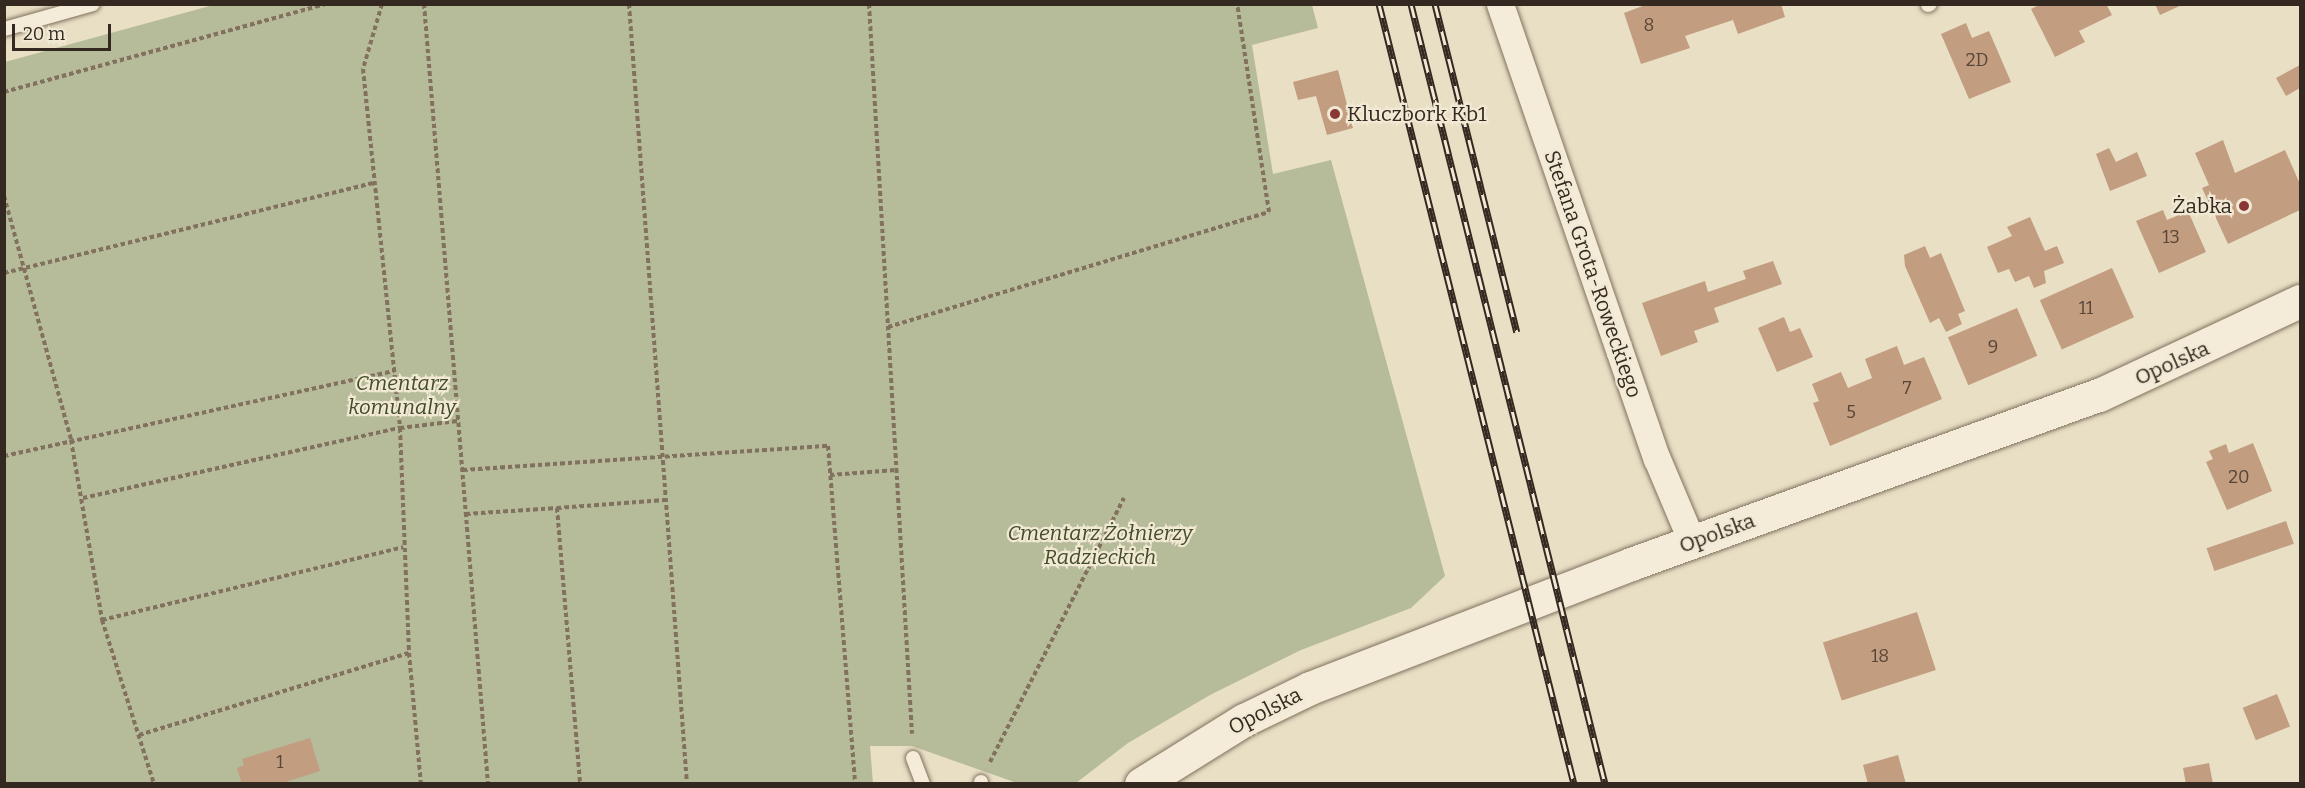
<!DOCTYPE html>
<meta charset="utf-8">
<style>
body{margin:0}
#map{position:relative;width:2305px;height:788px;overflow:hidden;background:#e8dfc5;font-family:Bitter,serif}
div>[style]{position:absolute}
[style*='--x']{left:calc(var(--x)*1px);top:calc(var(--y)*1px);width:calc(var(--w)*1px);rotate:calc(var(--a)*1deg)}
.cemetery>*{inset:0;background:#b6bb99}
.building>*{inset:0;background:#c29d80;transform-origin:0 0}
.path>*{height:4px;margin-top:-2px;transform-origin:0;background:repeating-linear-gradient(90deg,#81715e 0 4.5px,transparent 0 7.5px)}
.roads{filter:drop-shadow(0 0 2px #81715e) drop-shadow(0 0 2px #81715e)}
.service>*{height:14px;margin:-7px;padding:0 7px;transform-origin:7px;border-radius:7px;background:#f4ecd8}
.minor>*{height:27px;margin:-13.5px;padding:0 13.5px;transform-origin:13.5px;border-radius:13.5px;background:#f4ecd8}
.secondary>*{height:33px;margin:-16.5px;padding:0 16.5px;transform-origin:16.5px;border-radius:16.5px;background:#f4ecd8}
.rail>*{height:7px;margin-top:-3.5px;transform-origin:0;background:repeating-linear-gradient(90deg,#f1e9d4 0 14px,#332920 0 28px);box-sizing:border-box;border-block:2px solid #332920}
.dots>*{width:16px;height:16px;translate:-50% -50%;box-sizing:border-box;border:3px solid #f1e9d4;border-radius:50%}
span{translate:-50% -50%;white-space:nowrap;text-align:center;line-height:1.15;-webkit-text-stroke:4.5px #f1e9d4;paint-order:stroke}
.number-label{font-size:18px;color:#574638}
.number-label span{-webkit-text-stroke-width:0}
.poi-label{font-size:21px;color:#332920}
.left{translate:0 -50%;text-align:left}
.right{translate:-100% -50%;text-align:right}
.street-label{font-size:21px;color:#332920}
.park-label{font-size:21px;color:#434d29;font-style:italic}
.frame{position:absolute;inset:0;border:6px solid #332920;pointer-events:none}
.scale{position:absolute;left:12px;top:24px;width:99px;height:27px;box-sizing:border-box;border:3px solid #332920;border-top:0;padding-left:8px;font-size:18px;line-height:21px;white-space:nowrap;color:#332920;-webkit-text-stroke:4px #f1e9d4;paint-order:stroke}
</style>
<div id="map">
<div class="cemetery">
<div style="clip-path:polygon(217px 4px,1312px 5px,1318px 28px,1252px 45px,1273px 174px,1331px 160px,1445px 576px,1411px 608px,1301px 650px,1210px 695px,1128px 743px,1076px 783px,1017px 783px,912px 746px,870px 746px,873px 784px,5px 784px,5px 62px)"></div>
</div>
<div class="building">
<div style="clip-path:polygon(1648px 4px,1781px 4px,1785px 17px,1738px 34px,1733px 20px,1685px 36px,1690px 48px,1641px 64px,1624px 13px)"></div>
<div style="clip-path:polygon(2041px 4px,2106px 4px,2112px 15px,2079px 31px,2085px 42px,2055px 57px,2031px 9px)"></div>
<div style="clip-path:polygon(2155px 4px,2184px 4px,2160px 15px)"></div>
<div style="clip-path:polygon(1966px 23px,1972px 38px,1989px 31px,2011px 82px,1969px 99px,1941px 34px)"></div>
<div style="clip-path:polygon(2300px 65px,2300px 88px,2286px 96px,2276px 78px)"></div>
<div style="clip-path:polygon(1338px 70px,1353px 128px,1327px 135px,1316px 96px,1298px 100px,1293px 82px)"></div>
<div style="clip-path:polygon(2223px 140px,2235px 173px,2285px 150px,2300px 184px,2300px 210px,2228px 244px,2202px 188px,2209px 185px,2195px 153px)"></div>
<div style="clip-path:polygon(2109px 148px,2116px 162px,2137px 152px,2147px 176px,2110px 191px,2096px 154px)"></div>
<div style="clip-path:polygon(2163px 210px,2167px 220px,2188px 211px,2206px 252px,2159px 273px,2136px 221px)"></div>
<div style="clip-path:polygon(2030px 217px,2045px 251px,2057px 246px,2064px 263px,2044px 271px,2046px 283px,2034px 288px,2029px 276px,2015px 282px,2009px 269px,1998px 273px,1987px 247px,2012px 236px,2007px 227px)"></div>
<div style="clip-path:polygon(1925px 246px,1930px 258px,1941px 253px,1965px 311px,1958px 314px,1962px 324px,1946px 332px,1939px 318px,1930px 323px,1905px 266px,1904px 255px)"></div>
<div style="clip-path:polygon(1773px 261px,1782px 284px,1714px 308px,1719px 322px,1694px 331px,1698px 342px,1661px 356px,1642px 303px,1705px 281px,1708px 292px,1746px 279px,1743px 271px)"></div>
<div style="left:2112px;top:268px;width:54px;height:79px;rotate:66deg"></div>
<div style="left:2017px;top:308px;width:52px;height:75px;rotate:67deg"></div>
<div style="clip-path:polygon(1784px 317px,1790px 332px,1800px 328px,1813px 357px,1777px 372px,1758px 328px)"></div>
<div style="clip-path:polygon(1897px 346px,1904px 365px,1924px 357px,1942px 399px,1830px 446px,1813px 403px,1819px 401px,1812px 384px,1841px 372px,1848px 388px,1872px 378px,1865px 359px)"></div>
<div style="clip-path:polygon(2253px 443px,2272px 491px,2227px 510px,2206px 462px,2213px 459px,2209px 451px,2226px 444px,2229px 453px)"></div>
<div style="left:2286px;top:521px;width:24px;height:84px;rotate:71deg"></div>
<div style="left:1917px;top:612px;width:61px;height:99px;rotate:72deg"></div>
<div style="left:2277px;top:694px;width:35px;height:37px;rotate:68deg"></div>
<div style="clip-path:polygon(310px 738px,320px 771px,279px 784px,242px 784px,237px 768px,244px 765px,242px 759px)"></div>
<div style="clip-path:polygon(1898px 755px,1906px 784px,1868px 784px,1863px 765px)"></div>
<div style="clip-path:polygon(2209px 763px,2213px 784px,2186px 784px,2183px 768px)"></div>
</div>
<div class="path">
<div style="--x:382;--y:4;--w:68;--a:106.3"></div>
<div style="--x:363;--y:69;--w:361;--a:84.1"></div>
<div style="--x:400;--y:428;--w:225;--a:87.7"></div>
<div style="--x:409;--y:653;--w:132;--a:84.8"></div>
<div style="--x:424;--y:4;--w:783;--a:85.31"></div>
<div style="--x:629;--y:4;--w:782;--a:85.75"></div>
<div style="--x:869;--y:4;--w:731;--a:86.63"></div>
<div style="--x:4;--y:92;--w:334;--a:-15.3"></div>
<div style="--x:4;--y:196;--w:253;--a:74.6"></div>
<div style="--x:71;--y:440;--w:183;--a:80.2"></div>
<div style="--x:102;--y:620;--w:172;--a:72.4"></div>
<div style="--x:4;--y:273;--w:381;--a:-13.7"></div>
<div style="--x:888;--y:327;--w:398;--a:-16.8"></div>
<div style="--x:1269;--y:212;--w:210;--a:-98.7"></div>
<div style="--x:4;--y:456;--w:399;--a:-12.3"></div>
<div style="--x:463;--y:470;--w:366;--a:-3.8"></div>
<div style="--x:828;--y:446;--w:339;--a:85.4"></div>
<div style="--x:830;--y:475;--w:66;--a:-4.3"></div>
<div style="--x:83;--y:498;--w:325;--a:-12.5"></div>
<div style="--x:400;--y:428;--w:58;--a:-6.9"></div>
<div style="--x:557;--y:508;--w:108;--a:-4.2"></div>
<div style="--x:466;--y:514;--w:91;--a:-3.8"></div>
<div style="--x:557;--y:508;--w:277;--a:85.2"></div>
<div style="--x:102;--y:620;--w:310;--a:-13.6"></div>
<div style="--x:139;--y:735;--w:282;--a:-16.9"></div>
<div style="--x:990;--y:762;--w:296;--a:-63.1"></div>
</div>
<div class="roads">
<div class="service">
<div style="--x:1928;--y:5;--w:2;--a:-27"></div>
<div style="--x:4;--y:29;--w:92;--a:-15.7"></div>
<div style="--x:913;--y:758;--w:28;--a:69"></div>
<div style="--x:981;--y:784;--w:2;--a:-90"></div>
</div>
<div class="minor">
<div style="--x:1500;--y:4;--w:481;--a:71"></div>
<div style="--x:1657;--y:459;--w:90;--a:67.1"></div>
</div>
<div class="secondary">
<div style="--x:1141;--y:784;--w:121;--a:-31.9"></div>
<div style="--x:1244;--y:720;--w:73;--a:-25.9"></div>
<div style="--x:1310;--y:688;--w:344;--a:-21.1"></div>
<div style="--x:1631;--y:564;--w:498;--a:-19.9"></div>
<div style="--x:2099;--y:395;--w:222;--a:-25.1"></div>
</div>
</div>
<div class="rail">
<div style="--x:1379;--y:4;--w:804;--a:75.96"></div>
<div style="--x:1411;--y:4;--w:804;--a:76.03"></div>
<div style="--x:1435;--y:4;--w:338;--a:76"></div>
</div>
<div class="dots">
<div style="left:1335px;top:114px;background:#893635"></div>
<div style="left:2244px;top:206px;background:#893635"></div>
</div>
<div class="number-label">
<span style="left:1649px;top:25px">8</span>
<span style="left:1977px;top:60px">2D</span>
<span style="left:2171px;top:237px">13</span>
<span style="left:2086px;top:308px">11</span>
<span style="left:1993px;top:347px">9</span>
<span style="left:1907px;top:388px">7</span>
<span style="left:1851px;top:412px">5</span>
<span style="left:2239px;top:477px">20</span>
<span style="left:1880px;top:656px">18</span>
<span style="left:280px;top:762px">1</span>
</div>
<div class="poi-label">
<span class="left" style="left:1347px;top:114px">Kluczbork Kb1</span>
<span class="right" style="left:2232px;top:206px">Żabka</span>
</div>
<div class="street-label">
<span style="left:1593px;top:274px;rotate:71deg">Stefana Grota-Roweckiego</span>
<span style="left:2172px;top:363px;rotate:-24deg">Opolska</span>
<span style="left:1717px;top:533px;rotate:-20deg">Opolska</span>
<span style="left:1265px;top:711px;rotate:-27deg">Opolska</span>
</div>
<div class="park-label">
<span style="left:402px;top:395px">Cmentarz<br>komunalny</span>
<span style="left:1100px;top:545px">Cmentarz Żołnierzy<br>Radzieckich</span>
</div>
<div class="frame"></div>
<div class="scale">20 m</div>
</div>
